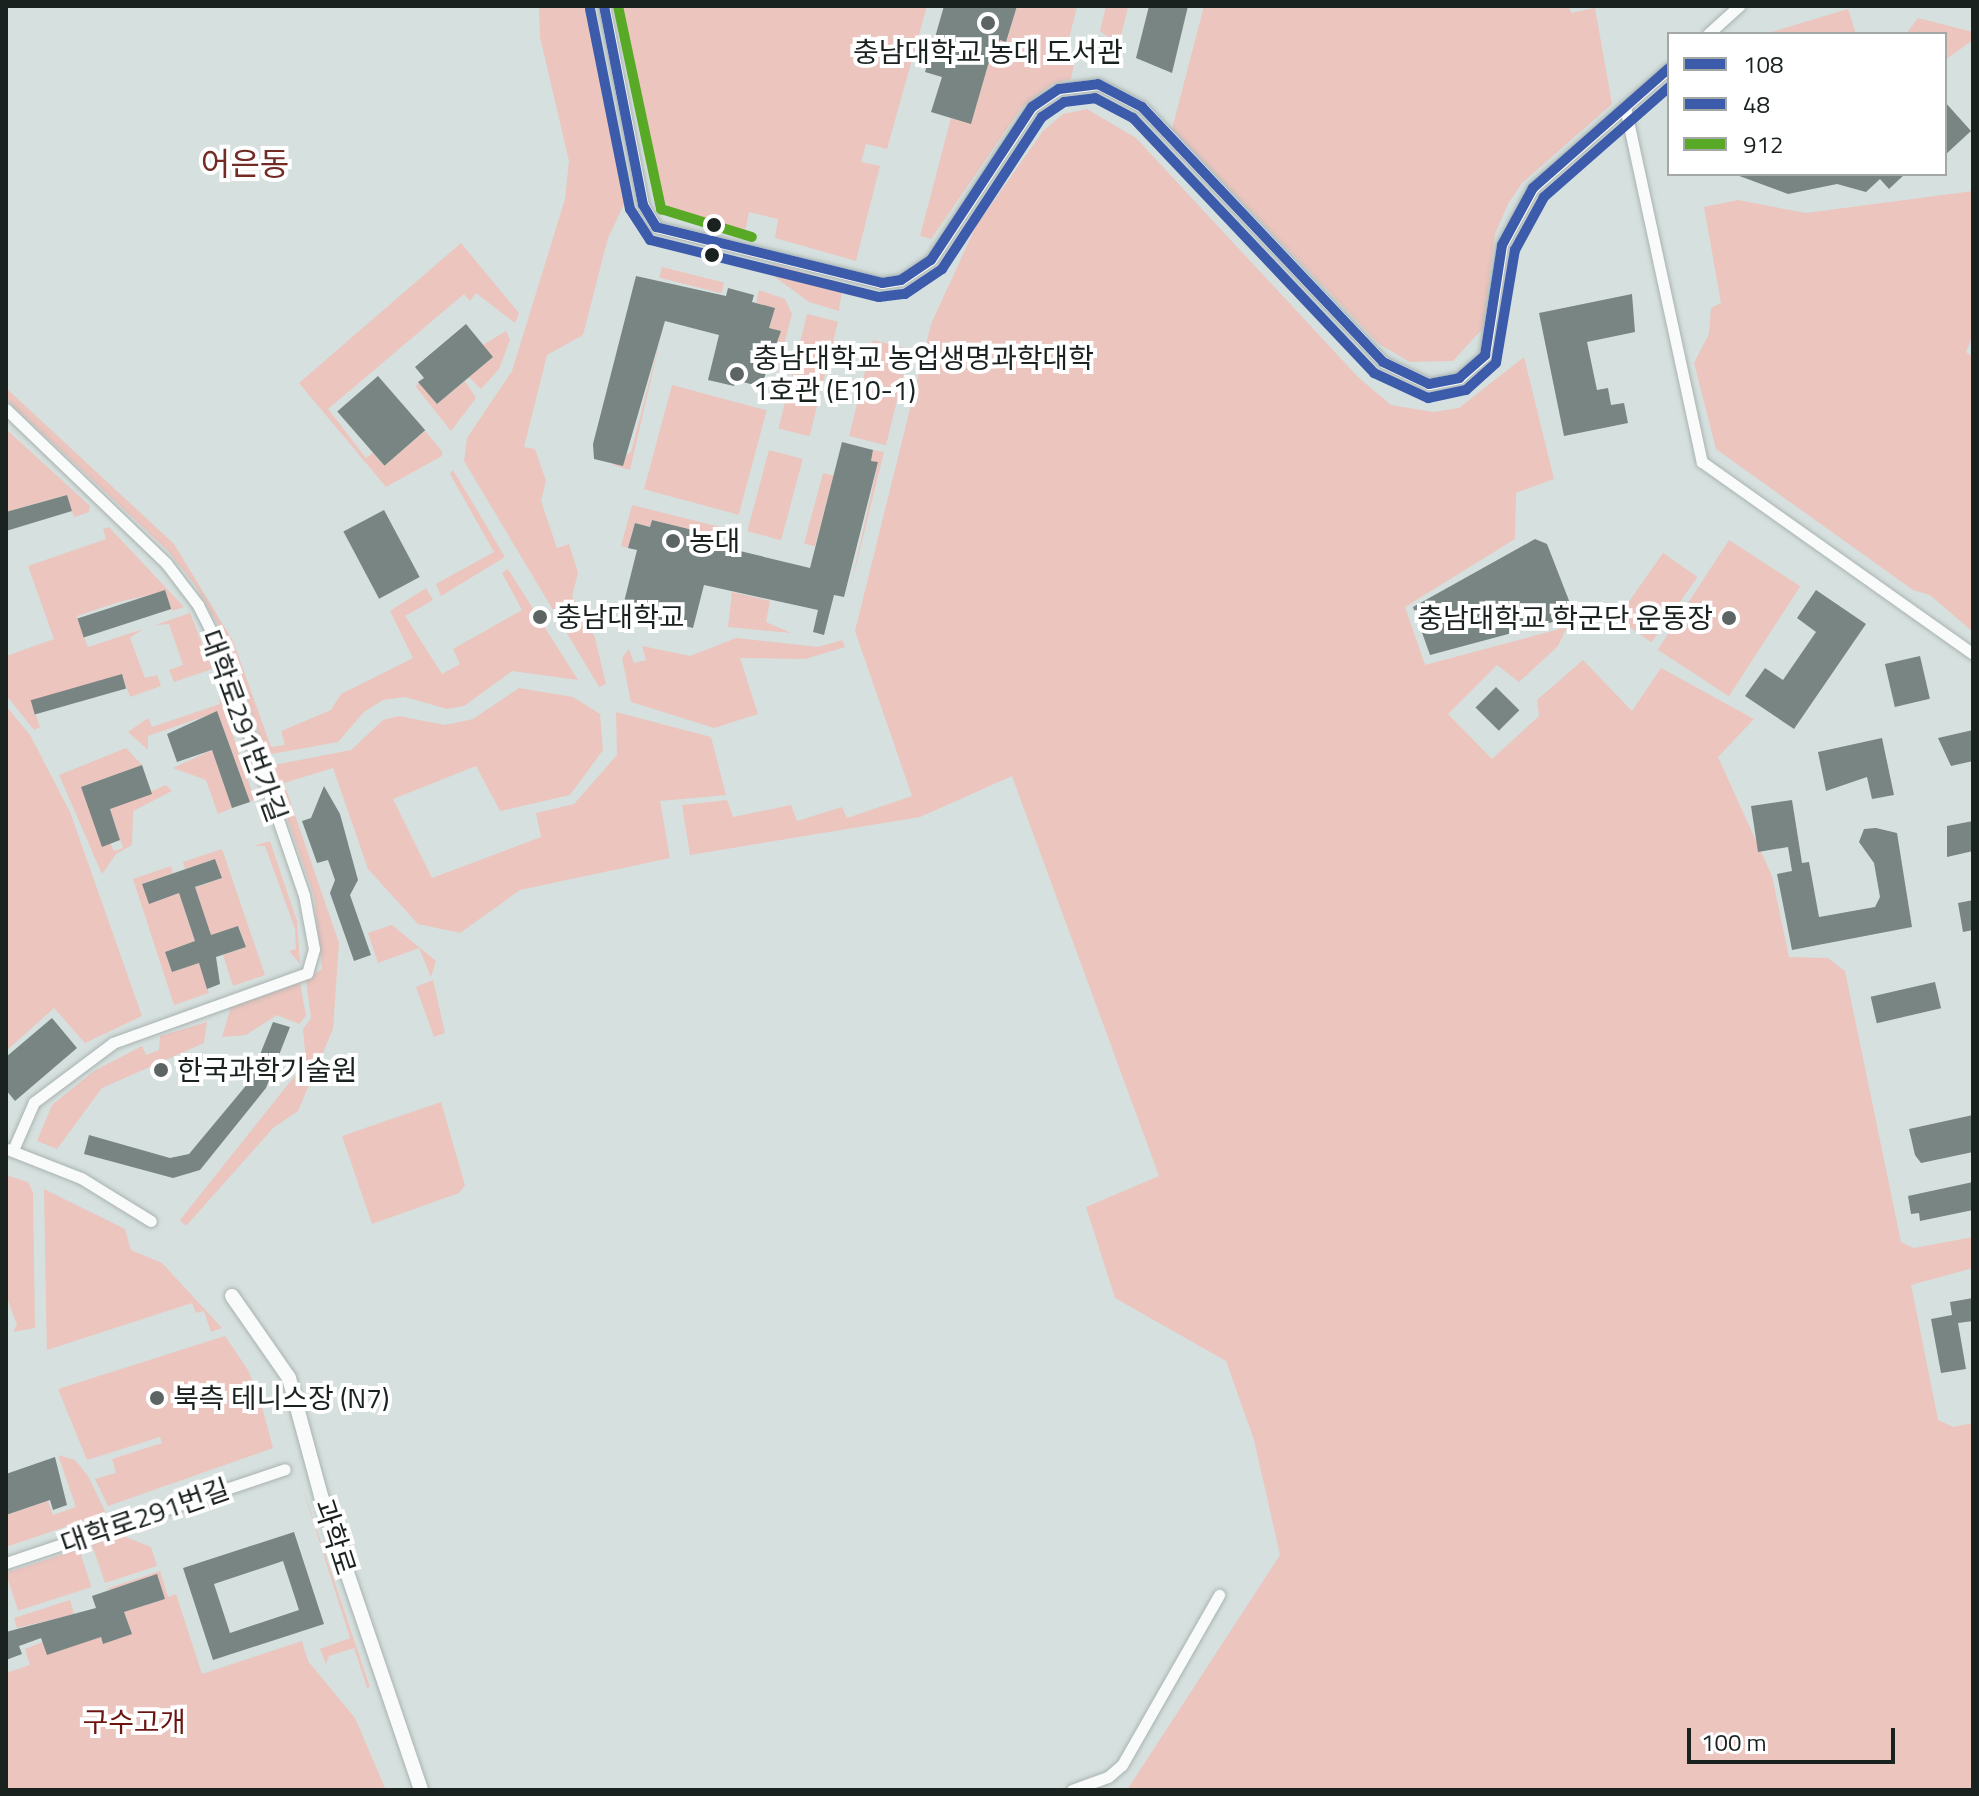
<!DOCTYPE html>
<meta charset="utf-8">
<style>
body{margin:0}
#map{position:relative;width:1979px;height:1796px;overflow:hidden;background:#d6e1df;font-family:"Titillium Web","Noto Sans KR",sans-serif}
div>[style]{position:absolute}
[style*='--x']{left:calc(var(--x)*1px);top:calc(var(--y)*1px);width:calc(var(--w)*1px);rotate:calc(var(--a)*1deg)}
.green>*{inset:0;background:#ebc5be;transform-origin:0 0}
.building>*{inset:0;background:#788583;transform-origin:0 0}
.roads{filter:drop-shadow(0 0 2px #a9b2b0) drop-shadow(0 0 2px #a9b2b0)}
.minor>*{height:11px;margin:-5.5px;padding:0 5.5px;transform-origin:5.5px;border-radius:5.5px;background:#f9fafa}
.tertiary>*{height:14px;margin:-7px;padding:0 7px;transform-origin:7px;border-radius:7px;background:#f9fafa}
.bus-1>*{height:10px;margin:-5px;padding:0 5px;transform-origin:5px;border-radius:5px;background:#3d5bab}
.bus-2>*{height:10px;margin:-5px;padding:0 5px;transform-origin:5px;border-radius:5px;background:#3d5bab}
.bus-3>*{height:10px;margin:-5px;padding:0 5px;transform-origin:5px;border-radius:5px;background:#58a925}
.dots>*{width:22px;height:22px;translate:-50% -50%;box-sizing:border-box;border:4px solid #fff;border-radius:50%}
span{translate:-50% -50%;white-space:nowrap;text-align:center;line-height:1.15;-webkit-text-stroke:8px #fff;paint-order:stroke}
.poi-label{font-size:28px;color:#1a2220}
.left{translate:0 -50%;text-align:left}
.right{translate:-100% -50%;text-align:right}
.street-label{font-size:28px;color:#1a2220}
.park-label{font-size:28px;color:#6b1410}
.quarter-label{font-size:32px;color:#722c25}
.frame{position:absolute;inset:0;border:8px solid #1a2220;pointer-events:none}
.legend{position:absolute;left:1667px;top:32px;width:280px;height:144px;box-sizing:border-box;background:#fff;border:2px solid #a3a7a6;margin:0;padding:10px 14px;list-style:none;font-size:24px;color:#1a2220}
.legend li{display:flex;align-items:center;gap:16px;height:40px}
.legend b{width:40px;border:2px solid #a3a7a6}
.scale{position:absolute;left:1687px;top:1728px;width:208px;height:36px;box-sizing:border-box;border:4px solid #1a2220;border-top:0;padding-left:10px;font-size:24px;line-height:28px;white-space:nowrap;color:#1a2220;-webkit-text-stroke:6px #fff;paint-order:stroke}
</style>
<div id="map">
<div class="green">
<div style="clip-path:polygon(539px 6px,587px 6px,626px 200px,608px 238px,583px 335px,547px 355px,524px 447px,535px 449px,546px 481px,541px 501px,557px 548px,569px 544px,578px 573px,572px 596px,595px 638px,606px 684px,599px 687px,464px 461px,467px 438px,512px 371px,565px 199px,569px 161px,540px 37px)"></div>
<div style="clip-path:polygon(619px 6px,927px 6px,887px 149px,866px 144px,861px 162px,880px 166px,856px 261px,775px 238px,778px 219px,749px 212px,745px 232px,682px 217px,663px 202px,645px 147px,654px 145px,645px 142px)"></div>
<div style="clip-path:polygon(1017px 6px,1077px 6px,1066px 52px,1076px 55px,1071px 79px,1052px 84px,1022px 107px,931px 239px,920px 236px,951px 118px,971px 123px,988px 65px,1000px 40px,1006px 42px)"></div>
<div style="clip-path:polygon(1106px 6px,1128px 7px,1121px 36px,1113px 41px,1100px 31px)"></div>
<div style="clip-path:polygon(1204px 6px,1569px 6px,1571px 13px,1595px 8px,1612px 104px,1522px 183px,1508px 204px,1495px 234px,1483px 328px,1453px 361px,1410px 362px,1379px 344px,1172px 129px)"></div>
<div style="clip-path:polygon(1848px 9px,1856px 34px,1768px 34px,1768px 33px)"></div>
<div style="clip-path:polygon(1918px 18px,1973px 32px,1973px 40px,1945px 60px,1945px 34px,1906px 34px)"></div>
<div style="clip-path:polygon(1087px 109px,1136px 138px,1358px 377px,1391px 405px,1433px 412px,1459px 408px,1524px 357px,1554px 479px,1516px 493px,1515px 539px,1405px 607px,1425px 665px,1567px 627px,1558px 646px,1519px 682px,1497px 665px,1448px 714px,1492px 759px,1539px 716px,1537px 700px,1583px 660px,1632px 711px,1661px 668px,1754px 719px,1718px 757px,1772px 876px,1789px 957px,1828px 958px,1845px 971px,1901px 1242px,1914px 1248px,1973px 1237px,1973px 1268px,1911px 1285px,1938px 1420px,1953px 1427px,1973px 1423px,1973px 1790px,1127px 1790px,1280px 1555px,1254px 1440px,1226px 1361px,1115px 1298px,1086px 1207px,1159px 1176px,1012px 776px,920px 817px,690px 855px,682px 805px,727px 800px,733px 817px,791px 805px,797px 821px,842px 807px,847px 818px,912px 796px,855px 631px,931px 324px,976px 226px,1043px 131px,1063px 114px)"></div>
<div style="clip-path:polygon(1973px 191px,1973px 335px,1966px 352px,1973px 357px,1973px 632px,1930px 595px,1913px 590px,1716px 449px,1694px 363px,1709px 334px,1711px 308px,1721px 303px,1704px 207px,1738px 200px,1806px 213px)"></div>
<div style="clip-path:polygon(461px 243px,519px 313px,515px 323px,476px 293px,470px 301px,464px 294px,328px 409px,366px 458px,373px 453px,384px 466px,425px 431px,442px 451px,442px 456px,386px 487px,299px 383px)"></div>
<div style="clip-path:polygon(772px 264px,843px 283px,839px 311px,809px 302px,767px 271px)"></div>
<div style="left:662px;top:267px;width:64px;height:11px;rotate:14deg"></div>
<div style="clip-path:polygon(759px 290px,785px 299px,792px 314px,777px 372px,770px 370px,780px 331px,758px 325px,770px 325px,774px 308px,756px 303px)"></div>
<div style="left:807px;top:314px;width:32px;height:118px;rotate:14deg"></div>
<div style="clip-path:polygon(506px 331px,510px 340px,499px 369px,481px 389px,469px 377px,493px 357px,483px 345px)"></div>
<div style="clip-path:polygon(662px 332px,630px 470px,613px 465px,631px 452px)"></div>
<div style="left:873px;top:340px;width:38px;height:99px;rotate:14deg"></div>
<div style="clip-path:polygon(465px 381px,476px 398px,451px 431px,416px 387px,418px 382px,437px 404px)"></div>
<div style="left:672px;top:385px;width:98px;height:108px;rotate:15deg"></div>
<div style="clip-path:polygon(6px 388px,174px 544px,233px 641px,271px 747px,285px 745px,281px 731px,331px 710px,341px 694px,413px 658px,390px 611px,426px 588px,433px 600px,405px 616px,442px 674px,460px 664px,453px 649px,522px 610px,502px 573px,508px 569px,578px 680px,512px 671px,464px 706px,447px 709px,405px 697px,383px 700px,364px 712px,338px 742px,266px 755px,226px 639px,195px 585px,167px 550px,6px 399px)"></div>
<div style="clip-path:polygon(6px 429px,90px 506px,89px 512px,74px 517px,66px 495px,6px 512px)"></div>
<div style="left:769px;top:450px;width:35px;height:84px;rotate:15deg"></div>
<div style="clip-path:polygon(873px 450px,884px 452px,848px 598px,878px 463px,871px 461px)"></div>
<div style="clip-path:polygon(453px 470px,505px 557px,441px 596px,436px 584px,494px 552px,450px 474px)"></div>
<div style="left:823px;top:473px;width:11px;height:73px;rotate:15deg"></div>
<div style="clip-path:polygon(632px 505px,720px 527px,717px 536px,652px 520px,650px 527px,635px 523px,628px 548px,621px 546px)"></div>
<div style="clip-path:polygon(109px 527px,184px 607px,172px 611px,165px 591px,119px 602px,77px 616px,83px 635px,88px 647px,143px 629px,130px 638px,145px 678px,157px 675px,161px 686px,130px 697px,122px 675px,31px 701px,40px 727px,34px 730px,6px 695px,6px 656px,54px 639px,28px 566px,106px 539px,103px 529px)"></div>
<div style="left:1729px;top:540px;width:85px;height:131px;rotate:33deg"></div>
<div style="left:1663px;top:553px;width:42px;height:80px;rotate:35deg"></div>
<div style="clip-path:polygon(732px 592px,770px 601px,766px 622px,791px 633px,728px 627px)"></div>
<div style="clip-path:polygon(190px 613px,212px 669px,174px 682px,169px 670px,183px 665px,169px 624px,155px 625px)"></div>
<div style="clip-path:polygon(736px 638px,818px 647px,842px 640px,845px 647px,805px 659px,740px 658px,758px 714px,714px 728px,631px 702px,622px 658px,629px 649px,634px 663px,646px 660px,642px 646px,690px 656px)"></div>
<div style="clip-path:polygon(519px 688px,573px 697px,600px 714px,603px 750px,570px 795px,500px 811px,476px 766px,393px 799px,432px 878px,541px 837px,536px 813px,574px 804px,617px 755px,616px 712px,711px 737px,726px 795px,660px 801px,670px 858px,520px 890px,460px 933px,418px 924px,368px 869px,333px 768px,284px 783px,339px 943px,333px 1029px,298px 1111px,273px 1128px,186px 1226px,180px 1220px,297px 1073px,305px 1051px,303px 1029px,311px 1018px,306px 980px,322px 969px,314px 896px,269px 766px,351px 750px,383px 720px,399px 716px,445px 725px,473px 719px)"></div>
<div style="clip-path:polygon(219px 695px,255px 800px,250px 802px,217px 712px,148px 736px,148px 750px,128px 732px,148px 718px,152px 727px,220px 704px)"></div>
<div style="clip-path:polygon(6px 706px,30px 735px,70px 812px,142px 1016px,85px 1043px,54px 1008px,6px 1051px)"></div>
<div style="clip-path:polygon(126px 748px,142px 765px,81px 787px,114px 851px,123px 848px,110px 809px,166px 785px,172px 791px,133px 811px,132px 845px,116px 854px,102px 874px,59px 775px)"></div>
<div style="clip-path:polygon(212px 750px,232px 808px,218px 814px,206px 780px,173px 768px)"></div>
<div style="clip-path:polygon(270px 841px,297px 921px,300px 964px,289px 951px,296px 949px,295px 929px,265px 846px,254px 846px)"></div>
<div style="clip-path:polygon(222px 849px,265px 975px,233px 986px,223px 955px,246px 947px,239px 927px,211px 935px,194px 888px,222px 878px,215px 859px,185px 869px,183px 862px)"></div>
<div style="clip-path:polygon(171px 866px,173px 873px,142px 884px,149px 903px,179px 893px,195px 941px,165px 952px,172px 972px,199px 963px,209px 993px,174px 1005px,133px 879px)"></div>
<div style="clip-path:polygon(392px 925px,436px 961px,431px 977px,419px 948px,378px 963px,368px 933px)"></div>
<div style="clip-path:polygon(433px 980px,445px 1033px,434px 1037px,416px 987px)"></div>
<div style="clip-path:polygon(300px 983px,306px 1016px,299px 1024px,277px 1015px,246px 1035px,222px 1037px,231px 1007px)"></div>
<div style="clip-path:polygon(207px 1022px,204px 1043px,102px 1088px,57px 1149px,37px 1141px,52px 1105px,94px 1071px,142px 1046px,146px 1055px,159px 1050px,160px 1036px)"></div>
<div style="clip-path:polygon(441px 1102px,465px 1185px,459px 1193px,372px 1224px,342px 1136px)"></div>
<div style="clip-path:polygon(6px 1175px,28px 1182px,33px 1192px,35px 1328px,13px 1332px,17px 1325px,6px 1295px)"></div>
<div style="clip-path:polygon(44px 1189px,125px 1229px,131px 1250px,162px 1263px,222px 1328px,211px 1332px,204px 1311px,196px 1313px,192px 1303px,47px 1350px,47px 1361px)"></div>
<div style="clip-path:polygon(225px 1336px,248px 1370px,257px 1391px,247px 1395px,259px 1396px,273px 1448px,108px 1506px,95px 1479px,116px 1473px,112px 1459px,162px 1443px,160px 1437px,87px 1460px,58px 1389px)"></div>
<div style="clip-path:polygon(58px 1455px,75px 1460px,88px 1476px,106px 1513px,6px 1547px,6px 1515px,48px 1501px,53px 1515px,76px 1507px)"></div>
<div style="clip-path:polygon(299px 1477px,370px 1687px,367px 1688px,354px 1648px,329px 1656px,326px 1664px,323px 1656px,320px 1649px,350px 1638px)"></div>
<div style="clip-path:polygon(121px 1535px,151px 1547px,157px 1566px,105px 1583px,92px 1545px)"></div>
<div style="left:79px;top:1549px;width:40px;height:77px;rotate:72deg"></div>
<div style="clip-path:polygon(160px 1571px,168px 1597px,176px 1594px,202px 1674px,302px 1641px,308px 1661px,355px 1718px,386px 1790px,6px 1790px,6px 1673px,30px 1665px,25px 1649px,43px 1642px,47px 1654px,101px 1637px,103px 1644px,131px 1634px,124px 1612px,165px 1599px,106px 1589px)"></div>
<div style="clip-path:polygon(70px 1600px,74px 1614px,17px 1628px,14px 1618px)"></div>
</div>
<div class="building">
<div style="clip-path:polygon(944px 6px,1017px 6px,1006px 42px,1000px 40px,988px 65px,971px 124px,931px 112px,942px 77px,925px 72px)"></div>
<div style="clip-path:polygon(1149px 6px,1188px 6px,1172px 73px,1136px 58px)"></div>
<div style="clip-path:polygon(1945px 102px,1971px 131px,1945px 155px)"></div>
<div style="clip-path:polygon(1734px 174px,1905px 174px,1889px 189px,1880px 179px,1866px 192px,1837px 184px,1788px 194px)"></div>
<div style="clip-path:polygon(636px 276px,726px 296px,728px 288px,754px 295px,752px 302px,775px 308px,769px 328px,781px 331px,761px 387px,736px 380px,734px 386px,708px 380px,719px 335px,665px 321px,623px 466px,594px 459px,593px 444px)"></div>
<div style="clip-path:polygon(1632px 294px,1635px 332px,1587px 342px,1597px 390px,1608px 388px,1611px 405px,1624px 403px,1628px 423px,1564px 436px,1539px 313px)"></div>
<div style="clip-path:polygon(466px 324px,493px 357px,437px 404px,418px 382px,424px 378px,415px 367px)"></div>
<div style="left:378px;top:376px;width:72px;height:54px;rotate:49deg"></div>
<div style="clip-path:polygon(842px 442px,873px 450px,871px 461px,878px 462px,844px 597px,834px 595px,824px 635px,813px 632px,818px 610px,704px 585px,693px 628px,622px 610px,637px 550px,628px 548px,635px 523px,650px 527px,652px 520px,717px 536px,715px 545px,810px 568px)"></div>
<div style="clip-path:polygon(67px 495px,72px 511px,6px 531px,6px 512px)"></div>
<div style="left:384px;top:510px;width:76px;height:46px;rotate:62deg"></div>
<div style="clip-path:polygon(1535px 539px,1547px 544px,1575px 616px,1430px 655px,1413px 607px)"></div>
<div style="left:165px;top:590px;width:20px;height:92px;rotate:72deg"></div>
<div style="clip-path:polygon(1816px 590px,1866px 624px,1794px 729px,1745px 696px,1765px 668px,1783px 680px,1816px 632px,1797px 618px)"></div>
<div style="left:1920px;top:656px;width:44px;height:36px;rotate:77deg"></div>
<div style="left:122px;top:674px;width:15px;height:95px;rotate:74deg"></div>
<div style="left:1496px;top:687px;width:33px;height:29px;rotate:45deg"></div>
<div style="clip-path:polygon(217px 711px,250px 802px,232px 808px,212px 750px,177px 762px,167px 734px)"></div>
<div style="clip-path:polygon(1973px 730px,1973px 761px,1951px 766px,1938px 738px)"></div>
<div style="clip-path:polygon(1882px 738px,1894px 795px,1872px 799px,1867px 777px,1826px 791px,1818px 752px)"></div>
<div style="clip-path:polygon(142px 765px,152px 794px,110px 809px,120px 840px,102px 847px,81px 787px)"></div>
<div style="clip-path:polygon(324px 786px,340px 814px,358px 880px,350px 895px,371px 955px,354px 961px,330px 893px,335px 880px,328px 860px,317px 863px,302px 821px,311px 818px)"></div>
<div style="clip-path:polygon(1792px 800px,1802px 863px,1809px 862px,1819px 917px,1875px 907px,1880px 897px,1874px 863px,1859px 842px,1864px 829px,1876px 828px,1897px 833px,1912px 927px,1792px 950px,1777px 874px,1792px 871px,1788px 847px,1758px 852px,1751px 806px)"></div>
<div style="clip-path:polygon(1973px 821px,1973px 851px,1947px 857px,1947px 826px)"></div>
<div style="clip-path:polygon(215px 859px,222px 878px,195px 887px,211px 935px,238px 926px,246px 947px,216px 957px,220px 984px,207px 989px,199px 963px,172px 972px,165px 952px,195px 941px,179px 893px,149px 904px,142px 884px)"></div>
<div style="clip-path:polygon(1973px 900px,1973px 930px,1963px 932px,1958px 903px)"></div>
<div style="left:1935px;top:982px;width:27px;height:66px;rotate:77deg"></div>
<div style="clip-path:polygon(52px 1018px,77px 1048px,15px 1101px,6px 1090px,6px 1057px)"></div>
<div style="clip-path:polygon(273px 1022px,290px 1027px,266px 1088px,200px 1170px,173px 1178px,84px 1154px,89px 1135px,170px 1158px,189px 1154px,249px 1082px)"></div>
<div style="clip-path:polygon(1973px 1115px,1973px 1152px,1921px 1163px,1915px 1155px,1909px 1129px)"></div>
<div style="clip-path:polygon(1973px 1182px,1973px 1210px,1920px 1221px,1919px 1213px,1911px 1214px,1908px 1196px)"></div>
<div style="clip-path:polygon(1973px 1298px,1973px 1321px,1958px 1323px,1966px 1369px,1941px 1373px,1931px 1319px,1952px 1315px,1950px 1302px)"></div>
<div style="clip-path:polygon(55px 1457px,67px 1505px,53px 1510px,50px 1500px,6px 1515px,6px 1474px)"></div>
<div style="clip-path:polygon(evenodd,294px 1532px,324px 1624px,213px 1660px,183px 1568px,294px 1532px,283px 1561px,299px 1610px,230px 1633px,214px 1584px,283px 1561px)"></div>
<div style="clip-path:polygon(157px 1574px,165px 1599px,124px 1612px,132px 1634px,103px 1644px,101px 1637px,47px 1655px,41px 1638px,19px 1646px,22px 1654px,6px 1660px,6px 1632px,96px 1608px,92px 1596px)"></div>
</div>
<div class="roads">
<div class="minor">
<div style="--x:604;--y:6;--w:203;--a:78.9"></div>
<div style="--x:643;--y:205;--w:26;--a:59"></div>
<div style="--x:656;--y:227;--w:233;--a:13.9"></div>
<div style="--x:882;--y:283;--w:19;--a:-9"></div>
<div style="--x:901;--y:280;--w:36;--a:-34"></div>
<div style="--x:931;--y:260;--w:183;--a:-56.6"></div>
<div style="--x:1032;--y:107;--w:32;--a:-34"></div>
<div style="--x:1059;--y:89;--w:39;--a:-7"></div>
<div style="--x:1098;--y:84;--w:50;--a:27.6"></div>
<div style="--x:1142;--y:107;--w:351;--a:46.6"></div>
<div style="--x:1383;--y:362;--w:51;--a:25.6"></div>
<div style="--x:1429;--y:384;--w:31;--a:-11"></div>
<div style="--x:1459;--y:378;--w:35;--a:-41"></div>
<div style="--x:1485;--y:355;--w:111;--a:-81.2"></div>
<div style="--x:1502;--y:245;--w:65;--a:-61.5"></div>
<div style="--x:1533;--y:188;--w:181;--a:-41.4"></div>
<div style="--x:1708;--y:34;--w:42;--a:-42.1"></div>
<div style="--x:1625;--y:107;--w:363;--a:77.8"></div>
<div style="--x:1702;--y:462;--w:332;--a:35.3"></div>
<div style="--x:6;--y:409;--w:222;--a:43.9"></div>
<div style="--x:166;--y:563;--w:53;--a:52.7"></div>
<div style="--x:198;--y:605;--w:47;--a:63.4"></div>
<div style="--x:219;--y:647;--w:262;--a:71.1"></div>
<div style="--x:304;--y:895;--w:55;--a:79.5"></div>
<div style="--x:314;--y:949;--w:25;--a:106"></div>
<div style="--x:307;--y:973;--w:206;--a:160.2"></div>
<div style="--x:113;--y:1043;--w:99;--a:143.2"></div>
<div style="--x:34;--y:1102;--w:52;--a:113.6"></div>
<div style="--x:7;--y:1149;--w:79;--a:21.4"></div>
<div style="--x:81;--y:1178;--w:82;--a:31.6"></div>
<div style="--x:6;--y:1563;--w:294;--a:-18.6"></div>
<div style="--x:1072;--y:1790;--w:38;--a:-20"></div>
<div style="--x:1108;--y:1777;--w:18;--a:-41"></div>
<div style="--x:1122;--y:1765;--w:196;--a:-60.3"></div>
</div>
<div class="tertiary">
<div style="--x:232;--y:1296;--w:100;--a:55.2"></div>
<div style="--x:289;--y:1378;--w:122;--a:74.8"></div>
<div style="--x:321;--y:1496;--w:311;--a:71.2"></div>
</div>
</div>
<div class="bus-1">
<div style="--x:604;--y:6;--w:203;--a:78.9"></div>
<div style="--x:643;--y:205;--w:26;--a:59"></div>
<div style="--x:656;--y:227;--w:233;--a:13.9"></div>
<div style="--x:882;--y:283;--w:19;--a:-9"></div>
<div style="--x:901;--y:280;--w:36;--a:-34"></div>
<div style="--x:931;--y:260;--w:183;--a:-56.6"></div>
<div style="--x:1032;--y:107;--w:32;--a:-34"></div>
<div style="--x:1059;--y:89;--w:39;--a:-7"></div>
<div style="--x:1098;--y:84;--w:50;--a:27.6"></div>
<div style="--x:1142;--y:107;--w:351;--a:46.6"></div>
<div style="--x:1383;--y:362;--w:51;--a:25.6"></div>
<div style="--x:1429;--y:384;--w:31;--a:-11"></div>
<div style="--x:1459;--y:378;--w:35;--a:-41"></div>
<div style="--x:1485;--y:355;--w:111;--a:-81.2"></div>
<div style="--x:1502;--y:245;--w:65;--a:-61.5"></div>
<div style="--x:1533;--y:188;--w:181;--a:-41.4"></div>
</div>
<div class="bus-2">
<div style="--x:590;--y:9;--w:204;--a:78.7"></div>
<div style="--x:630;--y:209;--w:37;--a:57"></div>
<div style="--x:650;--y:240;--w:236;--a:14"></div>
<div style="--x:879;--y:297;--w:26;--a:-7"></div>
<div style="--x:905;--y:294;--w:45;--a:-34"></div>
<div style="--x:942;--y:269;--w:182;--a:-56.7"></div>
<div style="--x:1042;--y:117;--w:27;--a:-34"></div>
<div style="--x:1064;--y:102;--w:31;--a:-7"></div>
<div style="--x:1095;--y:98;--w:43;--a:27.8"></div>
<div style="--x:1133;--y:118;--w:351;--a:46.6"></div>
<div style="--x:1374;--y:373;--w:60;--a:24.8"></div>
<div style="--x:1428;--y:398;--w:39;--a:-12"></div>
<div style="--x:1466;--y:390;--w:40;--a:-42"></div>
<div style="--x:1496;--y:363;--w:115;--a:-80.5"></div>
<div style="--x:1515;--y:250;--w:60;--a:-61.3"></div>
<div style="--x:1544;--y:197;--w:167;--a:-41.3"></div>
</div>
<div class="bus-3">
<div style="--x:618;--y:6;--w:208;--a:78"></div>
<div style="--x:661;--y:209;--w:95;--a:17.1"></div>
</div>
<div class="dots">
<div style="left:988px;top:23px;background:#5c6563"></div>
<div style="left:714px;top:225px;background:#1a2220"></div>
<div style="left:712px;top:255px;background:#1a2220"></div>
<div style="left:737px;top:374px;background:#5c6563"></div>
<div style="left:673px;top:541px;background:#5c6563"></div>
<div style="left:540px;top:617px;background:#5c6563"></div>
<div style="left:1729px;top:618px;background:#5c6563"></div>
<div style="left:161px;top:1070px;background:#5c6563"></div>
<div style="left:157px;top:1398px;background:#5c6563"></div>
</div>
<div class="poi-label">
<span style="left:988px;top:52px">충남대학교 농대 도서관</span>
<span class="left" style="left:753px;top:374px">충남대학교 농업생명과학대학<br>1호관 (E10-1)</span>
<span class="left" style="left:689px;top:541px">농대</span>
<span class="left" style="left:556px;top:617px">충남대학교</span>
<span class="right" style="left:1713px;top:618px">충남대학교 학군단 운동장</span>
<span class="left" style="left:177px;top:1070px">한국과학기술원</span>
<span class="left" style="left:173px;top:1398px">북측 테니스장 (N7)</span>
</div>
<div class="street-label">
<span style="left:244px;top:726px;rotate:70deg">대학로291번가길</span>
<span style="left:145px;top:1516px;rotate:-19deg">대학로291번길</span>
<span style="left:335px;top:1537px;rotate:72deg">과학로</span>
</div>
<div class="park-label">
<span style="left:134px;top:1722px">구수고개</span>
</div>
<div class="quarter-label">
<span style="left:245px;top:163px">어은동</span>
</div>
<div class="frame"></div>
<ul class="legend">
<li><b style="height:10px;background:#3d5bab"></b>108</li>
<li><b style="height:10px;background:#3d5bab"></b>48</li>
<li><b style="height:10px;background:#58a925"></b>912</li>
</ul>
<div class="scale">100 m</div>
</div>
